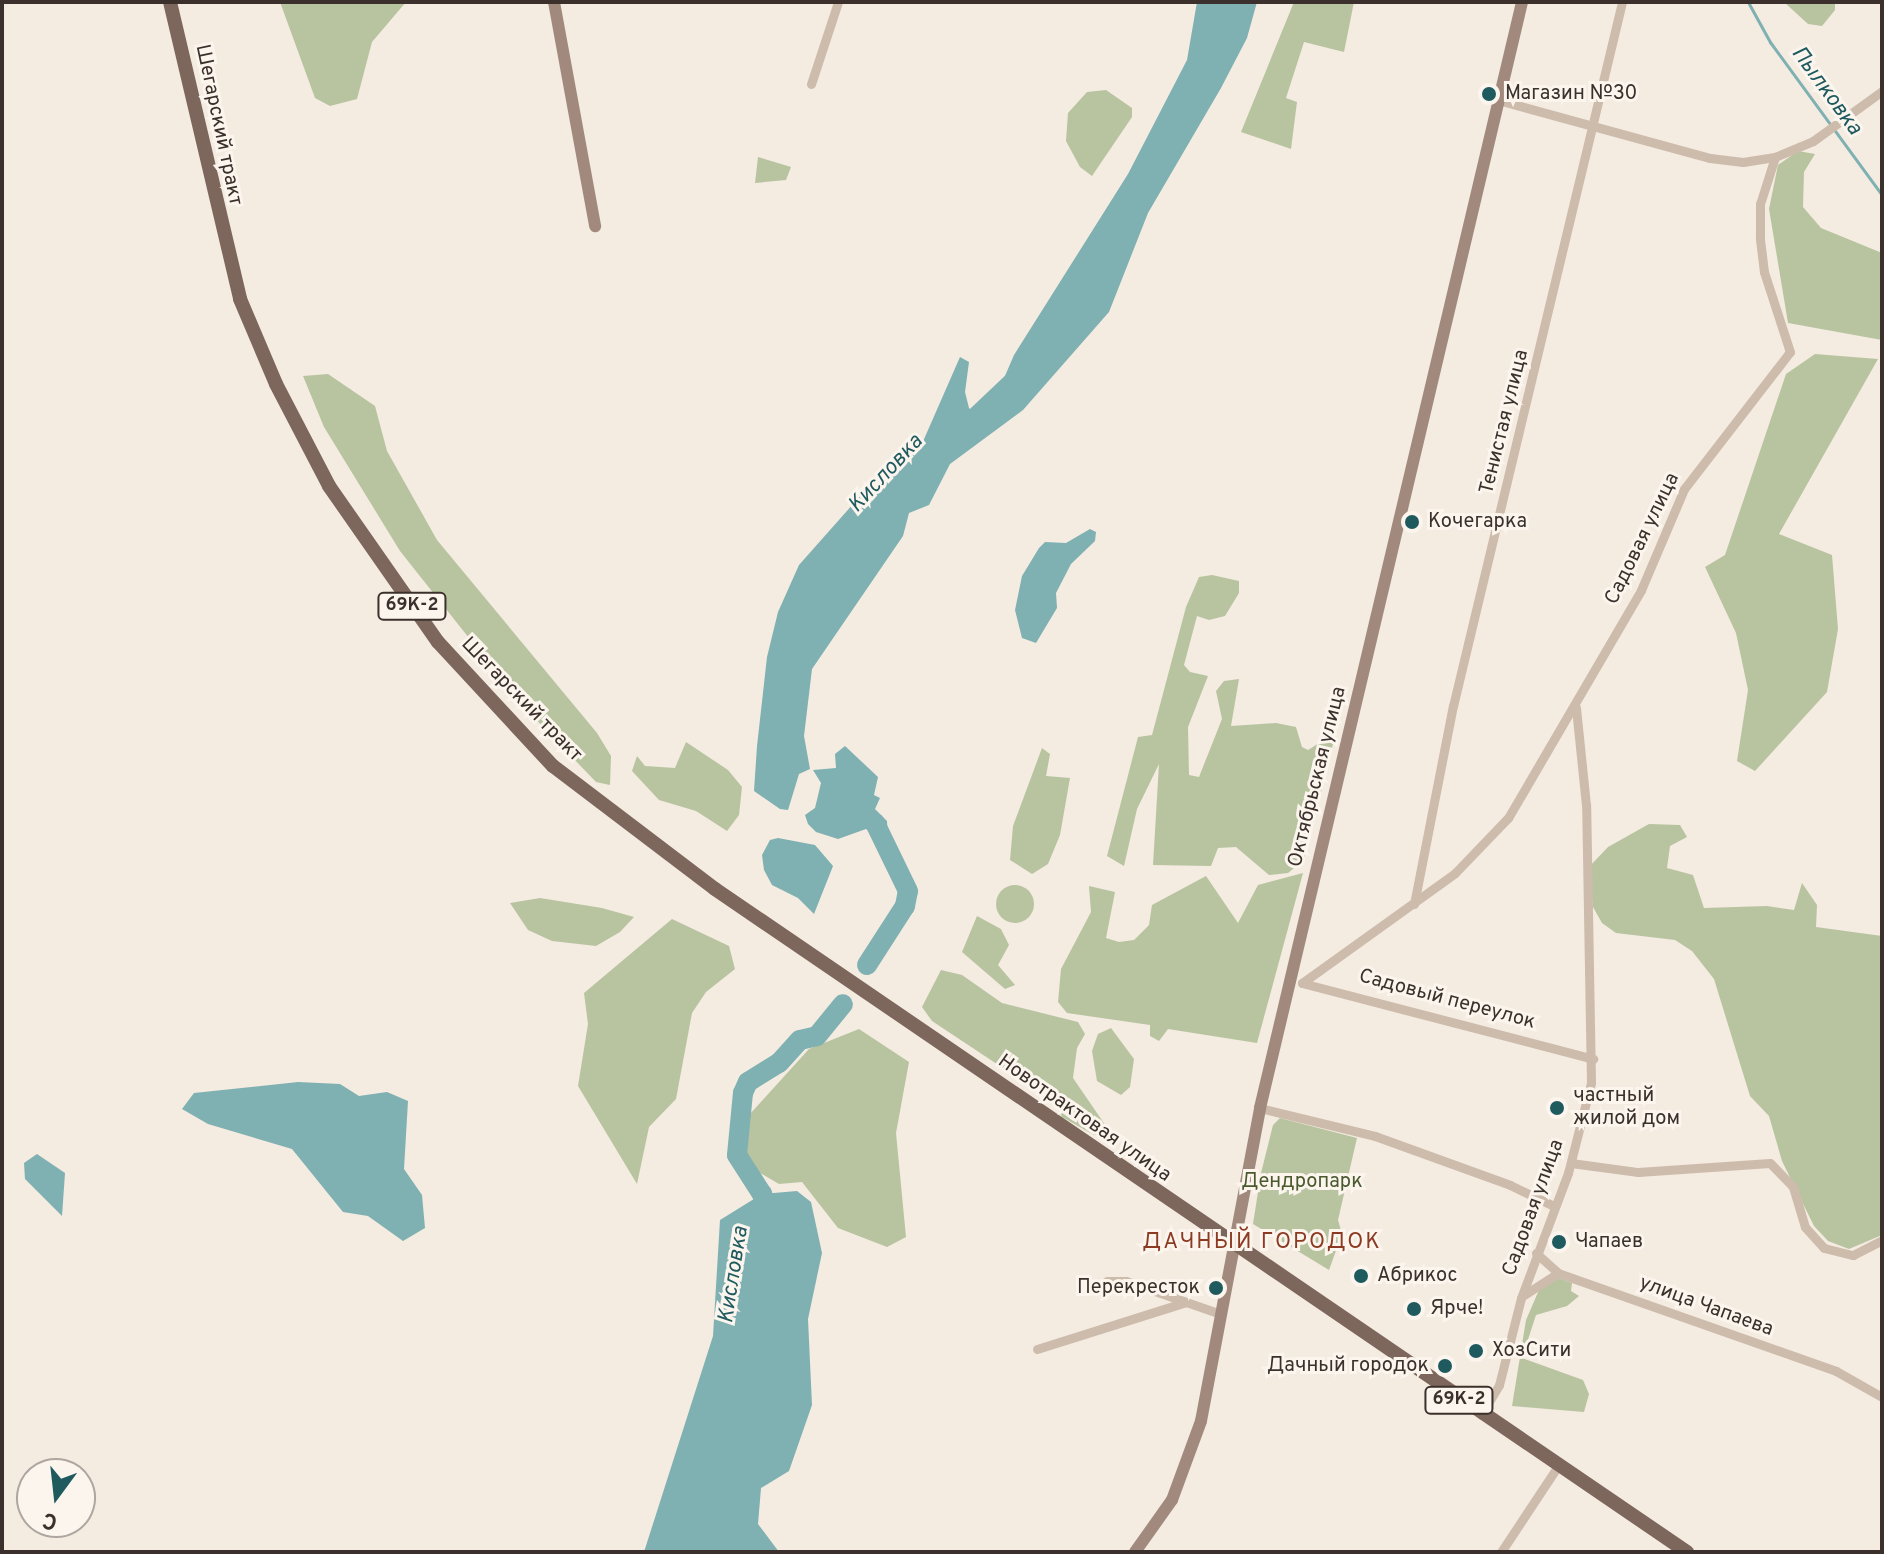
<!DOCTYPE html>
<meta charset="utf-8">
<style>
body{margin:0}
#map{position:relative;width:1884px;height:1554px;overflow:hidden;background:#f4ebe1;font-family:Overpass,sans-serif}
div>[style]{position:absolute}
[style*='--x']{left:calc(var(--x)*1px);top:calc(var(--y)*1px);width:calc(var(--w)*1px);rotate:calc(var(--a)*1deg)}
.green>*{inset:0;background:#b8c4a0}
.round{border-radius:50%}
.water>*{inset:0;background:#7fb0b2}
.stream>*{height:3px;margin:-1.5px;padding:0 1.5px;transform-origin:1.5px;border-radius:1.5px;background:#7fb0b2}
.river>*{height:20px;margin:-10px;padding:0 10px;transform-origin:10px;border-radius:10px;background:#7fb0b2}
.street>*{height:9px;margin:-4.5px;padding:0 4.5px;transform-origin:4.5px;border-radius:4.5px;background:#cdbbac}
.secondary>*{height:12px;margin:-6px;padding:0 6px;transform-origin:6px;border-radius:6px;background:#a18a7d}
.primary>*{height:14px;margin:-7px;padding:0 7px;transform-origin:7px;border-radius:7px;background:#7d675c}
.dots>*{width:22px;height:22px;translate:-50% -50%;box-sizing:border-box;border:4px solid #fbf5ee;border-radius:50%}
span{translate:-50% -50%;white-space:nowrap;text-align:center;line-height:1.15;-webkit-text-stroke:6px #fbf5ee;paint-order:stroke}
.shield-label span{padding:2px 6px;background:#fbf5ee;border:2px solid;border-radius:6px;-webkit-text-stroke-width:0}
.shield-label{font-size:18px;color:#3b302b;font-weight:700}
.poi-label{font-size:20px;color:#3b302b}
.left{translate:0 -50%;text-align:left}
.right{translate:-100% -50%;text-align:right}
.street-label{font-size:20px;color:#3b302b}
.park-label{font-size:20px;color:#4a5a2e}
.water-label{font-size:22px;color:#1f5a5e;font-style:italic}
.neighbourhood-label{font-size:22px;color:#8c3b22;letter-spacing:2px}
.frame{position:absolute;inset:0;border:4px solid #3b302b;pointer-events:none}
.north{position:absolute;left:16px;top:1458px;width:80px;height:80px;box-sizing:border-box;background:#fbf5ee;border:2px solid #aea6a0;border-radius:50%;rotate:195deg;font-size:22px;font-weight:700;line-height:32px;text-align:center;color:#3b302b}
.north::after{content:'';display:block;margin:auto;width:28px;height:36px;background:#1f5a5e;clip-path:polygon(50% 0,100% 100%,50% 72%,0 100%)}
</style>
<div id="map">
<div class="green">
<div style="clip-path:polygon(280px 2px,406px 2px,372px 42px,357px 99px,330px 106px,315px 98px)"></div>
<div style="clip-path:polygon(1294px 2px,1354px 2px,1344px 52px,1304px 42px,1286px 98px,1297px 102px,1291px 149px,1241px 132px)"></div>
<div style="clip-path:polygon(1784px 2px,1835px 2px,1835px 10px,1822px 26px,1808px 24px)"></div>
<div style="clip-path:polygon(1106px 90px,1132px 108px,1132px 117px,1092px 176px,1080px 167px,1066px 141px,1068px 113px,1087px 92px)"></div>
<div style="clip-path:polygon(1798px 151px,1815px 154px,1804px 172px,1803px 207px,1821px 228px,1882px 253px,1882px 340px,1788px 323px,1769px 209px,1778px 165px)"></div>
<div style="clip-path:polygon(758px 157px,791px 167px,786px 180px,755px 183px)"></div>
<div style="clip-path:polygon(1815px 354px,1878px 359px,1779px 534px,1832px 555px,1838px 629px,1827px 692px,1755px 771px,1737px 761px,1748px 690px,1736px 633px,1705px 567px,1725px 555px,1786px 374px)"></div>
<div style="clip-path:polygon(328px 374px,375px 406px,387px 451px,437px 540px,597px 733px,611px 756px,610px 785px,596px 782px,522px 705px,400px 551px,324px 427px,303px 376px)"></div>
<div style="clip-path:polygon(1212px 575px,1239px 581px,1239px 593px,1225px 616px,1209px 620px,1197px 616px,1184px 665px,1190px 672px,1208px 676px,1188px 727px,1189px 775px,1199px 777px,1222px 719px,1216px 691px,1224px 681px,1239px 679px,1231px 726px,1276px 723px,1296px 727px,1302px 747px,1308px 750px,1324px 740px,1333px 744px,1304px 860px,1288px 873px,1269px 875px,1236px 847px,1218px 848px,1211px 866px,1153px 865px,1159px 764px,1137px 809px,1124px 866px,1107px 856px,1138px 737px,1152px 735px,1186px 607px,1199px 577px)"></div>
<div style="clip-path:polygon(686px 742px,728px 770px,742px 787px,739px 815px,727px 831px,696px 811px,659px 800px,632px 771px,637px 756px,645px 766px,675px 768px)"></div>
<div style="clip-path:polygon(1042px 748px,1050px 754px,1046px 776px,1070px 778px,1060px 835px,1048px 864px,1032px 874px,1010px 860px,1013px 826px)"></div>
<div style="clip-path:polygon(1649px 824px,1680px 825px,1687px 837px,1670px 846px,1667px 868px,1693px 875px,1704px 908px,1767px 906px,1794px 910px,1802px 883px,1817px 905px,1816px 927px,1882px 936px,1882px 1235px,1849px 1249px,1828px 1241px,1814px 1226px,1782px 1161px,1769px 1116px,1750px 1096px,1714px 979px,1692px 951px,1675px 940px,1616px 933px,1602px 923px,1593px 907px,1588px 868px,1608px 847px)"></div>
<div style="clip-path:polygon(1303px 873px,1257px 1043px,1168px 1029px,1159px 1041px,1150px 1036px,1150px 1025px,1067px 1013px,1058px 1002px,1061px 969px,1091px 912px,1089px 886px,1115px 892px,1106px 938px,1119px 942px,1134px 940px,1149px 925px,1152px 905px,1206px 876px,1238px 923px,1258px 885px)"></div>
<div class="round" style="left:996px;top:885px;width:38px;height:38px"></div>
<div style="clip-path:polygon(540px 898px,602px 908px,634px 917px,620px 932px,596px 946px,552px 941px,528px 930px,510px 903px)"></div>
<div style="clip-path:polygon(977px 916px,1001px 929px,1009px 945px,998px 965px,1015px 985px,1005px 989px,962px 952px)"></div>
<div style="clip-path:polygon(672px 919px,729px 946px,735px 969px,706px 992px,692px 1013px,676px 1099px,649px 1127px,637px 1184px,578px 1086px,588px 1024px,584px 993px)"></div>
<div style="clip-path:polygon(941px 970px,962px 975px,1002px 1003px,1078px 1022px,1085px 1034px,1077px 1048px,1073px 1078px,1110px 1132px,1094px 1135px,1062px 1117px,1048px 1085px,1021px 1080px,932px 1021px,922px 1007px)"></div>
<div style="clip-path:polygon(1111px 1028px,1134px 1059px,1130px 1087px,1121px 1095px,1097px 1081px,1092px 1051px,1098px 1034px)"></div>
<div style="clip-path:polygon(859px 1029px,909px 1062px,896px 1133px,906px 1237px,887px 1247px,838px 1228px,802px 1182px,779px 1184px,743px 1163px,750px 1114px,809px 1049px)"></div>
<div style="clip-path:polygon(1280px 1118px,1357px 1138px,1338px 1220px,1342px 1234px,1329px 1270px,1253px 1224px,1261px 1173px,1273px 1125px)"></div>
<div style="clip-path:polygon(1558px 1278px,1572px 1283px,1571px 1291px,1579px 1296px,1567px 1306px,1536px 1315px,1522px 1358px,1583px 1380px,1589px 1394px,1584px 1412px,1512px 1406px,1526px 1320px,1539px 1290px)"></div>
</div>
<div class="water">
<div style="clip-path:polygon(1197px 2px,1257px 2px,1247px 38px,1221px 88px,1148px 213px,1109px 312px,1023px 410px,950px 464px,929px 505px,909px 513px,903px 536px,812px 669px,804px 736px,810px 769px,799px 774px,788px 810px,780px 809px,754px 791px,757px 746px,767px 657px,778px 612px,799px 565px,893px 459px,921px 446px,960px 357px,969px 362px,965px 392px,969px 408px,982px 422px,989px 413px,1014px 355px,1128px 174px,1187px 60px)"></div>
<div style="clip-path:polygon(1090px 529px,1096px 532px,1095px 541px,1071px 564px,1056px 593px,1057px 608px,1036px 643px,1022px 638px,1015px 610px,1022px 576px,1039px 548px,1045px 542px,1066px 543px)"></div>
<div style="clip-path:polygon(845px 746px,878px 777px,874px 795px,880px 798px,875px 809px,887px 821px,888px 844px,866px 829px,838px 839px,816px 832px,808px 824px,805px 815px,815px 808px,821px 783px,813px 770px,836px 768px,835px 754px)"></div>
<div style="clip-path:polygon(778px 838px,815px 845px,833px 866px,814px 914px,798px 898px,772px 885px,764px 870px,762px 855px,770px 840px)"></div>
<div style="clip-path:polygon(298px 1082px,340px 1084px,359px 1096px,387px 1092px,408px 1101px,404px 1169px,422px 1195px,425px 1228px,403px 1241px,368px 1216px,343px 1212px,292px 1149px,208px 1124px,182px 1109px,194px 1093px)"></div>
<div style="clip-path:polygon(37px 1154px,65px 1173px,62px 1216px,25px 1179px,24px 1163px)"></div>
<div style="clip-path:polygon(797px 1191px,811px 1202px,822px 1253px,808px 1319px,812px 1405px,789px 1471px,761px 1488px,758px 1524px,779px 1552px,644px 1552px,713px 1336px,720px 1220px,762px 1194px)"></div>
</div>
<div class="stream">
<div style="--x:1748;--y:2;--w:46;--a:61.2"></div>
<div style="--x:1770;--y:42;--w:190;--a:53.8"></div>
</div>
<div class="river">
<div style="--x:958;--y:434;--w:76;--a:-43.4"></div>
<div style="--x:867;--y:965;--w:70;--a:-57.2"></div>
<div style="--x:905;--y:906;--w:15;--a:-79"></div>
<div style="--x:908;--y:891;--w:76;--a:-115.9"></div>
<div style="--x:768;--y:1219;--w:26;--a:-103"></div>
<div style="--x:762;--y:1194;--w:46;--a:-122.7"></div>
<div style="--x:737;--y:1155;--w:62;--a:-84.5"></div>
<div style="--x:743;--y:1093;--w:12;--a:-66"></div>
<div style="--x:748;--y:1082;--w:36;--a:-32"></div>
<div style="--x:779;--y:1063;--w:31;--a:-48"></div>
<div style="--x:800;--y:1040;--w:17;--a:-13"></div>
<div style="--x:817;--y:1036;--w:41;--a:-50.9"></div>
</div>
<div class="street">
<div style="--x:811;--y:84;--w:86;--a:-71.8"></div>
<div style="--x:1498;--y:100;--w:220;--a:15.3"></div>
<div style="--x:1710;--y:158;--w:33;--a:7"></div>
<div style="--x:1743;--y:162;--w:32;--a:-9"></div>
<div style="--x:1775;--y:157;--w:41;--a:-22.8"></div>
<div style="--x:1813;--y:141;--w:85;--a:-35.9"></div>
<div style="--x:1414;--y:904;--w:202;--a:-78.9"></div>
<div style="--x:1453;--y:706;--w:724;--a:-76.5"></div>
<div style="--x:1302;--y:983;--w:188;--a:-35.7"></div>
<div style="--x:1455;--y:873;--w:76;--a:-46.1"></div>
<div style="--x:1508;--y:818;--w:264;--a:-59.7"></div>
<div style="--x:1641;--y:590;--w:110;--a:-66.9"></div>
<div style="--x:1684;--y:489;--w:173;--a:-52.3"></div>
<div style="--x:1790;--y:352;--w:84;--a:-108"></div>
<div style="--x:1764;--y:272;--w:34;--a:-97"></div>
<div style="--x:1760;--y:238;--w:34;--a:-90"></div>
<div style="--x:1760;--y:204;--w:49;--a:-72.3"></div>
<div style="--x:1302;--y:983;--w:301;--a:14.6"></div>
<div style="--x:1260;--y:1108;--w:118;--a:13.7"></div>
<div style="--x:1375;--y:1136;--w:144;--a:19.9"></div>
<div style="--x:1510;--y:1185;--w:49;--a:25.5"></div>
<div style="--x:1571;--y:1163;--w:68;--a:7.7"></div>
<div style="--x:1638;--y:1172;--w:132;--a:-3.9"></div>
<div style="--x:1770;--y:1163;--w:33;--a:46"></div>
<div style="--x:1793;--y:1187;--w:42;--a:73.3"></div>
<div style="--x:1805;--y:1227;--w:28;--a:48"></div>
<div style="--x:1824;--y:1248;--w:30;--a:14"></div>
<div style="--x:1853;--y:1255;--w:33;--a:-27"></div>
<div style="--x:1536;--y:1253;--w:30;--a:42"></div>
<div style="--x:1107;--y:1281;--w:19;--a:0"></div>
<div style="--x:1126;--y:1281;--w:101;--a:19.2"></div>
<div style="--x:1524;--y:1295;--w:40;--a:-32.9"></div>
<div style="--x:1558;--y:1273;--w:295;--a:19.4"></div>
<div style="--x:1836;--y:1371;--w:53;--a:29.5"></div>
<div style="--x:1037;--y:1349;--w:156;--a:-17.5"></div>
<div style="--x:1481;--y:1415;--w:35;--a:-59"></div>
<div style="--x:1499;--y:1385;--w:90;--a:-75.8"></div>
<div style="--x:1521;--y:1298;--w:134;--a:-69.4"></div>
<div style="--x:1568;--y:1173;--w:93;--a:-75.7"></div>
<div style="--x:1591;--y:1083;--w:278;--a:-91"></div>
<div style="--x:1586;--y:805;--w:98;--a:-95.9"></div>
<div style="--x:1501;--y:1552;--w:103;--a:-56.5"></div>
</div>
<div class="secondary">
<div style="--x:554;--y:2;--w:228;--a:79.6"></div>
<div style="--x:1135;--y:1552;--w:64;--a:-54.6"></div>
<div style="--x:1172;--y:1500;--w:84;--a:-69.8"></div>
<div style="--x:1201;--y:1421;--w:319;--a:-79.3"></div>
<div style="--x:1260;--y:1108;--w:1137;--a:-76.67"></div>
</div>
<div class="primary">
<div style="--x:170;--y:2;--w:305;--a:76.7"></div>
<div style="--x:240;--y:299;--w:92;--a:67"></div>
<div style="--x:276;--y:384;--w:115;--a:62.5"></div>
<div style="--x:329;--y:486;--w:190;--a:55.1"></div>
<div style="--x:438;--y:642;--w:169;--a:47.2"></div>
<div style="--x:553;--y:766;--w:203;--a:37.2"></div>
<div style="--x:715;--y:889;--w:1177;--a:34.3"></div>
</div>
<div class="dots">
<div style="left:1489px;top:94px;background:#1f5a5e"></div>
<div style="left:1412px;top:522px;background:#1f5a5e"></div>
<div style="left:1557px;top:1108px;background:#1f5a5e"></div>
<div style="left:1559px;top:1242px;background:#1f5a5e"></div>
<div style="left:1361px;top:1276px;background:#1f5a5e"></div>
<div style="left:1216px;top:1288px;background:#1f5a5e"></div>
<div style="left:1414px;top:1309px;background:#1f5a5e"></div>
<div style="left:1476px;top:1351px;background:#1f5a5e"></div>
<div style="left:1445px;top:1366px;background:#1f5a5e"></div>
</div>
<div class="shield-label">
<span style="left:412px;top:606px">69К-2</span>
<span style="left:1459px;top:1400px">69К-2</span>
</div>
<div class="poi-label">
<span class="left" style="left:1505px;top:94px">Магазин №30</span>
<span class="left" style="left:1428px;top:522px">Кочегарка</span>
<span class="left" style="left:1573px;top:1108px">частный<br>жилой дом</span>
<span class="left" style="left:1575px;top:1242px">Чапаев</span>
<span class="left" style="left:1377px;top:1276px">Абрикос</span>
<span class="right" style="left:1200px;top:1288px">Перекресток</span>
<span class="left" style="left:1430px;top:1309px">Ярче!</span>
<span class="left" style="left:1492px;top:1351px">ХозСити</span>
<span class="right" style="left:1429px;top:1366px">Дачный городок</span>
</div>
<div class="street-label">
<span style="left:218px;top:125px;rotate:78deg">Шегарский тракт</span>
<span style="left:1505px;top:422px;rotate:-76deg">Тенистая улица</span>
<span style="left:1643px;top:539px;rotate:-64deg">Садовая улица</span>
<span style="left:521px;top:700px;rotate:46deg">Шегарский тракт</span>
<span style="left:1318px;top:777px;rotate:-76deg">Октябрьская улица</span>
<span style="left:1447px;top:1000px;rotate:15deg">Садовый переулок</span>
<span style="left:1084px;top:1119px;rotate:35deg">Новотрактовая улица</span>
<span style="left:1534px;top:1208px;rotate:-70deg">Садовая улица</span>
<span style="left:1706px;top:1307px;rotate:20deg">улица Чапаева</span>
</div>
<div class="park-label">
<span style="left:1302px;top:1182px">Дендропарк</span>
</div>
<div class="water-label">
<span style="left:1826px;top:91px;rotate:54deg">Пылковка</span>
<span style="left:886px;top:474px;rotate:-47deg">Кисловка</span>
<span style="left:734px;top:1275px;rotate:-81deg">Кисловка</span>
</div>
<div class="neighbourhood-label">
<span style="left:1262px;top:1243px">ДАЧНЫЙ ГОРОДОК</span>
</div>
<div class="frame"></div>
<div class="north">С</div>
</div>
